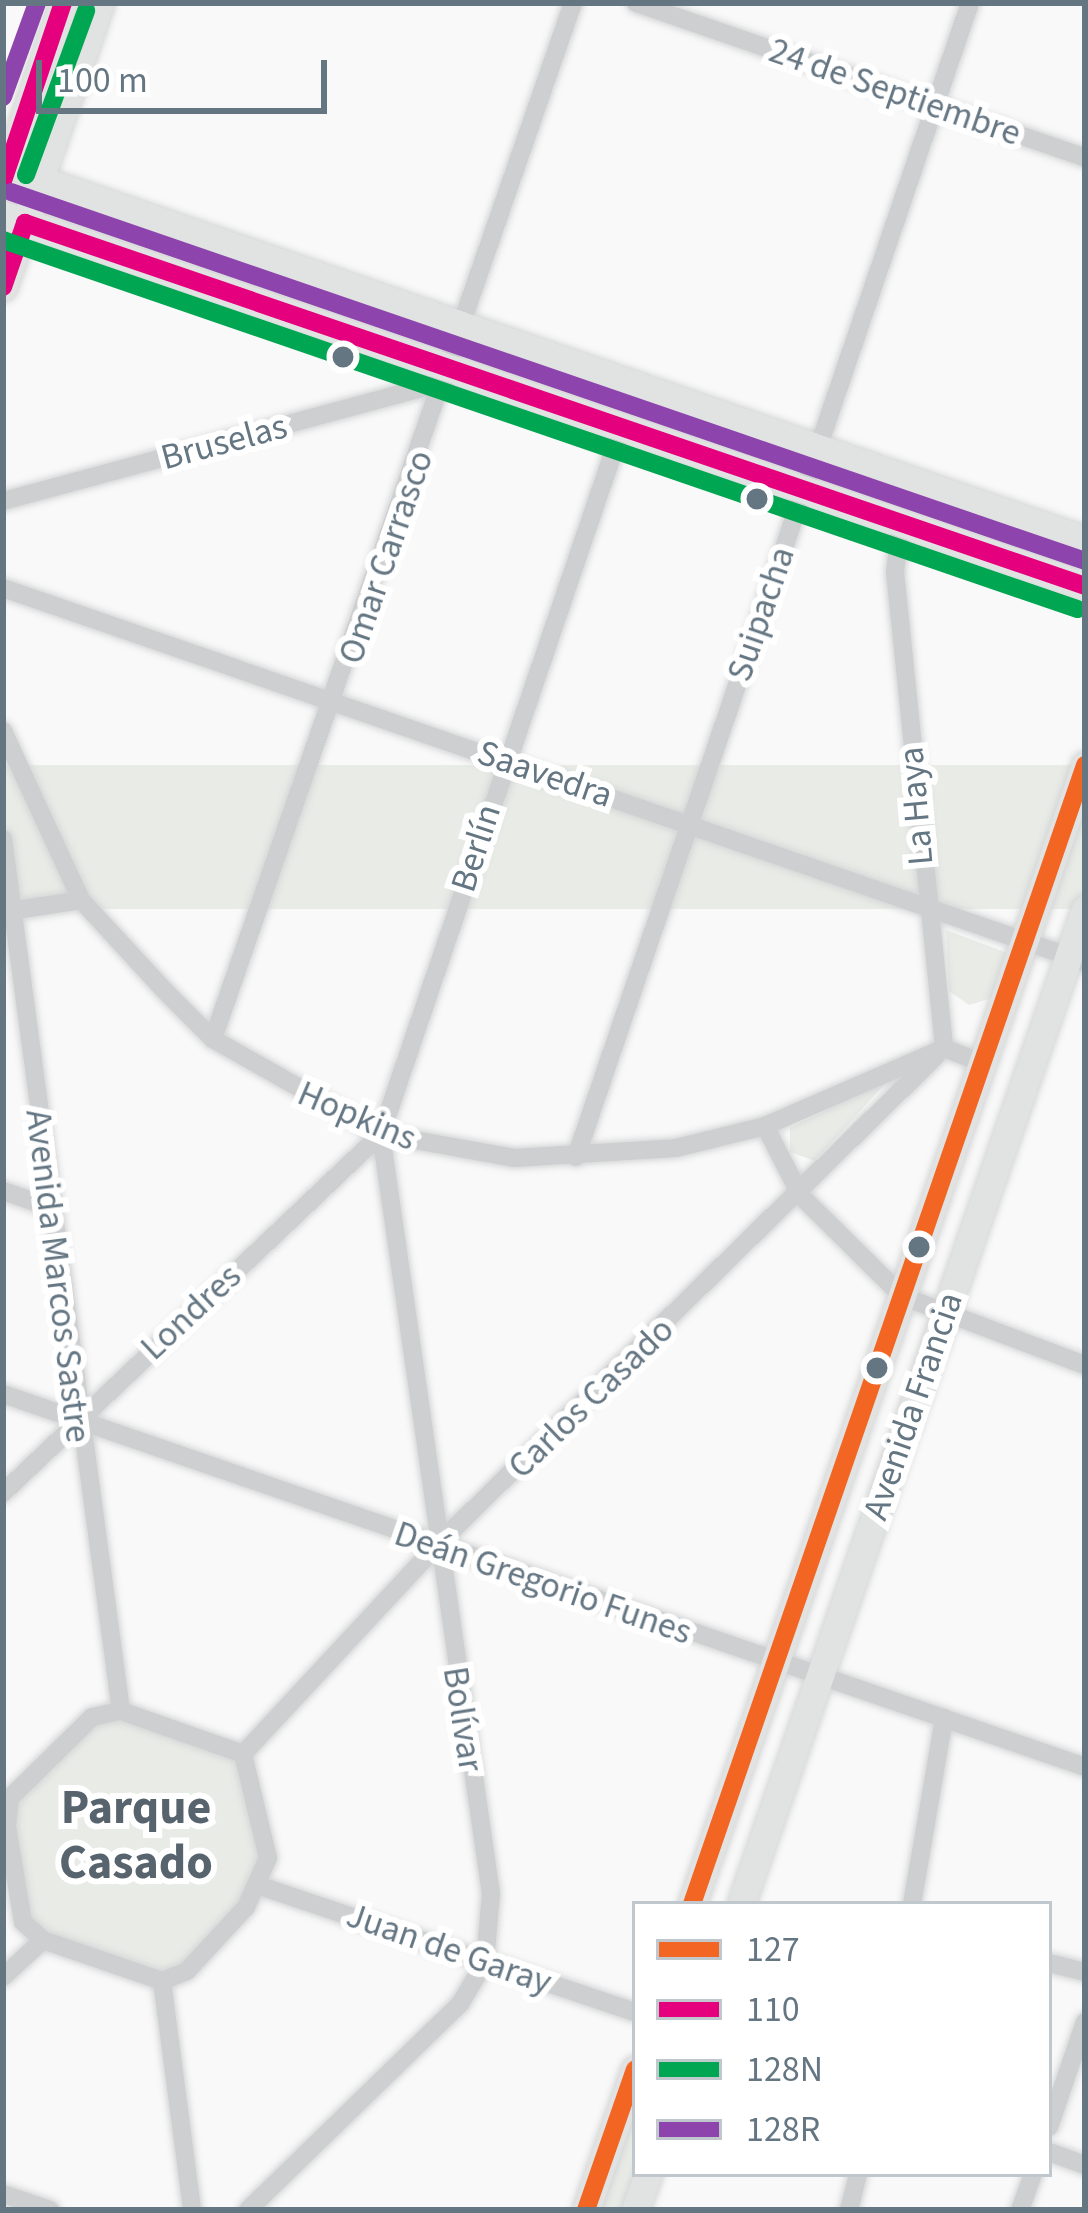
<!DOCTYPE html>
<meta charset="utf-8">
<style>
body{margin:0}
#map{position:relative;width:1088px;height:2213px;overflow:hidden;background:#f9f9f9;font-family:"Source Sans 3",sans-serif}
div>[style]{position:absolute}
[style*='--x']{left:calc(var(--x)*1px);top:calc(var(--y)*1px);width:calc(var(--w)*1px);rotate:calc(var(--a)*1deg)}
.green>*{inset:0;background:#e8ebe6;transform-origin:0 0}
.roads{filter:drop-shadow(0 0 3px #d5d6d7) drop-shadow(0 0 3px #d5d6d7)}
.minor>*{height:18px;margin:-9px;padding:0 9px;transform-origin:9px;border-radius:9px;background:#cecfd0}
.secondary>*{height:27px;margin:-13.5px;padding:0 13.5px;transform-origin:13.5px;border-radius:13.5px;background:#e1e2e2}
.bus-1>*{height:18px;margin:-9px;padding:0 9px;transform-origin:9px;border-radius:9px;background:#f26522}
.bus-2>*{height:18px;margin:-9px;padding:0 9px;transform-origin:9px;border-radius:9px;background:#e5007d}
.bus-3>*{height:18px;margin:-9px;padding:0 9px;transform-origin:9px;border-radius:9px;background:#00a651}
.bus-4>*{height:18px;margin:-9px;padding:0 9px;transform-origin:9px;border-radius:9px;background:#8e44ad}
.dots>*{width:33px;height:33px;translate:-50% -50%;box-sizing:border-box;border:6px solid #fff;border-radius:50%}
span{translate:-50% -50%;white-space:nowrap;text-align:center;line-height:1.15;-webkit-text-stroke:12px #fff;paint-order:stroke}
.street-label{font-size:36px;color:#657683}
.district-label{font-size:48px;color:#57646e;font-weight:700}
.frame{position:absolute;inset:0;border:6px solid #657683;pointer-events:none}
.legend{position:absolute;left:632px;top:1901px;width:420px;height:276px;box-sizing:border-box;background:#fff;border:3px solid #c1c8cd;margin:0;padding:15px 21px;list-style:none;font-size:36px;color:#657683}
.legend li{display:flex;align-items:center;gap:24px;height:60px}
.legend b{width:60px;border:3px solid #c1c8cd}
.scale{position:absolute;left:36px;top:60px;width:291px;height:54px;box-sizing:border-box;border:6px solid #657683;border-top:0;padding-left:15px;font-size:36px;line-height:42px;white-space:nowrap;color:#657683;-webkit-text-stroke:9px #fff;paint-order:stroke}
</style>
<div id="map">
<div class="green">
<div style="left:3px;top:167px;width:1144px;height:48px;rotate:19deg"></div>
<div style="left:1085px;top:765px;width:144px;height:1205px;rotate:90deg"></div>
<div style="clip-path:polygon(12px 779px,59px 877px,50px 892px,20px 880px)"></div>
<div style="clip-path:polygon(946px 930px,1010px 954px,992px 998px,969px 1005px,949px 991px)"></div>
<div style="clip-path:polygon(890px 1078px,815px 1161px,790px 1152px,790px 1128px)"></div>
<div style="clip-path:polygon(121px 1711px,243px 1754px,268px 1858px,246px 1907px,162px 1981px,23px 1922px,10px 1798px,92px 1717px)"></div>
<div style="clip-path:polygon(635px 2069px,635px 2210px,586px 2210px)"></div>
</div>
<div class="roads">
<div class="minor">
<div style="--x:636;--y:3;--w:475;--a:19"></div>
<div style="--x:3;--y:501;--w:458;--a:-15.1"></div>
<div style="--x:901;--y:523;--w:49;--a:97"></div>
<div style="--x:895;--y:572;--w:479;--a:84.1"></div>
<div style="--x:944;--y:1048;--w:41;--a:21.5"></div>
<div style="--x:3;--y:588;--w:1145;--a:19.07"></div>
<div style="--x:3;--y:731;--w:186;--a:65.2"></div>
<div style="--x:81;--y:900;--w:122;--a:47.3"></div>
<div style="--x:164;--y:990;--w:69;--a:45"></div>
<div style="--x:213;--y:1039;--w:193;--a:29.5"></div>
<div style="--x:381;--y:1134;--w:135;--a:10.2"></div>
<div style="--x:514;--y:1158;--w:162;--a:-3.5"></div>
<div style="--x:676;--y:1148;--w:92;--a:-13.9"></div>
<div style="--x:765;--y:1126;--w:195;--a:-23.5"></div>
<div style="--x:3;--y:839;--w:880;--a:82.29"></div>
<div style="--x:3;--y:912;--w:79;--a:-8.7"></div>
<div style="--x:213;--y:1039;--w:1097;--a:-70.84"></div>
<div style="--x:765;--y:1126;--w:79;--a:62.8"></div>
<div style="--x:801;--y:1196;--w:142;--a:44.7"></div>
<div style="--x:902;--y:1296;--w:196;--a:20.7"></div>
<div style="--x:576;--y:1157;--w:1219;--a:-71.15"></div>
<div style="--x:3;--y:1191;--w:49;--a:19.2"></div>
<div style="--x:3;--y:1394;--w:1144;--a:19.02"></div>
<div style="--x:3;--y:1493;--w:521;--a:-43.52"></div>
<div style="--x:121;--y:1711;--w:129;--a:19.4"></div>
<div style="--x:243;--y:1754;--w:107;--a:76.5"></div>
<div style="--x:268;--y:1858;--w:54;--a:114.2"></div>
<div style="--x:246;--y:1907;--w:87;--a:132.7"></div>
<div style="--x:187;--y:1971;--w:27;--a:158"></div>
<div style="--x:162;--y:1981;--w:126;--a:-161"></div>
<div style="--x:43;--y:1940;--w:27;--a:-138"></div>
<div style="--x:23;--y:1922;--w:97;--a:-99.5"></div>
<div style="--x:7;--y:1826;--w:28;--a:-84"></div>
<div style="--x:10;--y:1798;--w:115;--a:-44.6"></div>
<div style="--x:92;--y:1717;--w:30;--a:-12"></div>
<div style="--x:243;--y:1754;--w:284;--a:-47.1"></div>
<div style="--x:436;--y:1546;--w:701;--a:-44.42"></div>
<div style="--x:263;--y:1887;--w:392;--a:18.6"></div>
<div style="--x:912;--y:1904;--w:189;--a:-80.2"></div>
<div style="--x:1049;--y:1963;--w:37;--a:14"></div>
<div style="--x:3;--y:1977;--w:54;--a:-42.8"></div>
<div style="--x:162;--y:1981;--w:231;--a:82.5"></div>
<div style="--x:1049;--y:2127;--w:111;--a:-71.1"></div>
<div style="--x:1049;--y:2152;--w:38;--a:20"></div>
<div style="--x:3;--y:2194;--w:50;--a:18.8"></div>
<div style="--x:248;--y:2210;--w:296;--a:-44.2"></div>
<div style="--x:460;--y:2004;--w:49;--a:-59.2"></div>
<div style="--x:485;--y:1962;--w:68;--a:-85"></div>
<div style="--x:491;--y:1894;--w:768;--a:-98.24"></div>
<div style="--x:381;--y:1134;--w:747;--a:-71.18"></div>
<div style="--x:849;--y:2210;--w:37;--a:-76"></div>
<div style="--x:1020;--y:2210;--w:38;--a:-70"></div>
</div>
<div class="secondary">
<div style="--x:3;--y:167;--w:1144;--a:19.02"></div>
<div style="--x:3;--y:181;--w:188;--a:-71.4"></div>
<div style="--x:3;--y:215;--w:1144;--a:18.93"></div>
<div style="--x:3;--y:287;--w:300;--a:-71.1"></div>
<div style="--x:692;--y:1904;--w:1205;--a:-70.96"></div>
<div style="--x:741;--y:1904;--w:1053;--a:-70.93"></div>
<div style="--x:586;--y:2210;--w:149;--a:-70.8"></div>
<div style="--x:635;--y:2210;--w:38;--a:-70"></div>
</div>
</div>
<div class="bus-1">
<div style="--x:692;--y:1904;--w:1205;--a:-70.96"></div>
<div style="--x:586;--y:2210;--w:149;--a:-70.8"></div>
</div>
<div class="bus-2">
<div style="--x:3;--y:181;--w:188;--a:-71.4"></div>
<div style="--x:3;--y:287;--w:68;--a:-71"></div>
<div style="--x:25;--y:223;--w:1120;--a:18.9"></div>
</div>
<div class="bus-3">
<div style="--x:26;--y:175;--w:175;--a:-69.9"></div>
<div style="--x:3;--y:240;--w:1136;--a:18.96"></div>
</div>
<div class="bus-4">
<div style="--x:3;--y:97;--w:100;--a:-70.1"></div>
<div style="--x:11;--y:192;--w:1136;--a:18.96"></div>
</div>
<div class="dots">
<div style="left:343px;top:357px;background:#657683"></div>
<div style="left:757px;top:499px;background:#657683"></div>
<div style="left:919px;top:1247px;background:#657683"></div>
<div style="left:877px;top:1368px;background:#657683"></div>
</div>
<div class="street-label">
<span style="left:895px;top:92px;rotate:19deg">24 de Septiembre</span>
<span style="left:224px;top:442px;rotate:-15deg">Bruselas</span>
<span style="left:386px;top:557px;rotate:-71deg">Omar Carrasco</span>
<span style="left:761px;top:614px;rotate:-71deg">Suipacha</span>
<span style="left:545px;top:774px;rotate:19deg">Saavedra</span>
<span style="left:916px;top:806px;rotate:-95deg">La Haya</span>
<span style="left:476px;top:848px;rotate:-72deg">Berlín</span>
<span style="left:357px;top:1116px;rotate:23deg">Hopkins</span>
<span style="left:58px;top:1276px;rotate:83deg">Avenida Marcos Sastre</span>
<span style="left:191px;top:1312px;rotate:-43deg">Londres</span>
<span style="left:591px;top:1398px;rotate:-44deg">Carlos Casado</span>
<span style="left:913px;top:1406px;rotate:-71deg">Avenida Francia</span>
<span style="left:543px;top:1583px;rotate:19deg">Deán Gregorio Funes</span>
<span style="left:463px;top:1719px;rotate:81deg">Bolívar</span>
<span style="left:449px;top:1949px;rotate:19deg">Juan de Garay</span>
</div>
<div class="district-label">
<span style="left:136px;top:1836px">Parque<br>Casado</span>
</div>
<div class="frame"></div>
<ul class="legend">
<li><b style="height:15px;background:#f26522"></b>127</li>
<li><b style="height:15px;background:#e5007d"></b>110</li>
<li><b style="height:15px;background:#00a651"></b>128N</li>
<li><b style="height:15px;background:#8e44ad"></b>128R</li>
</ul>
<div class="scale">100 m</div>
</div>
